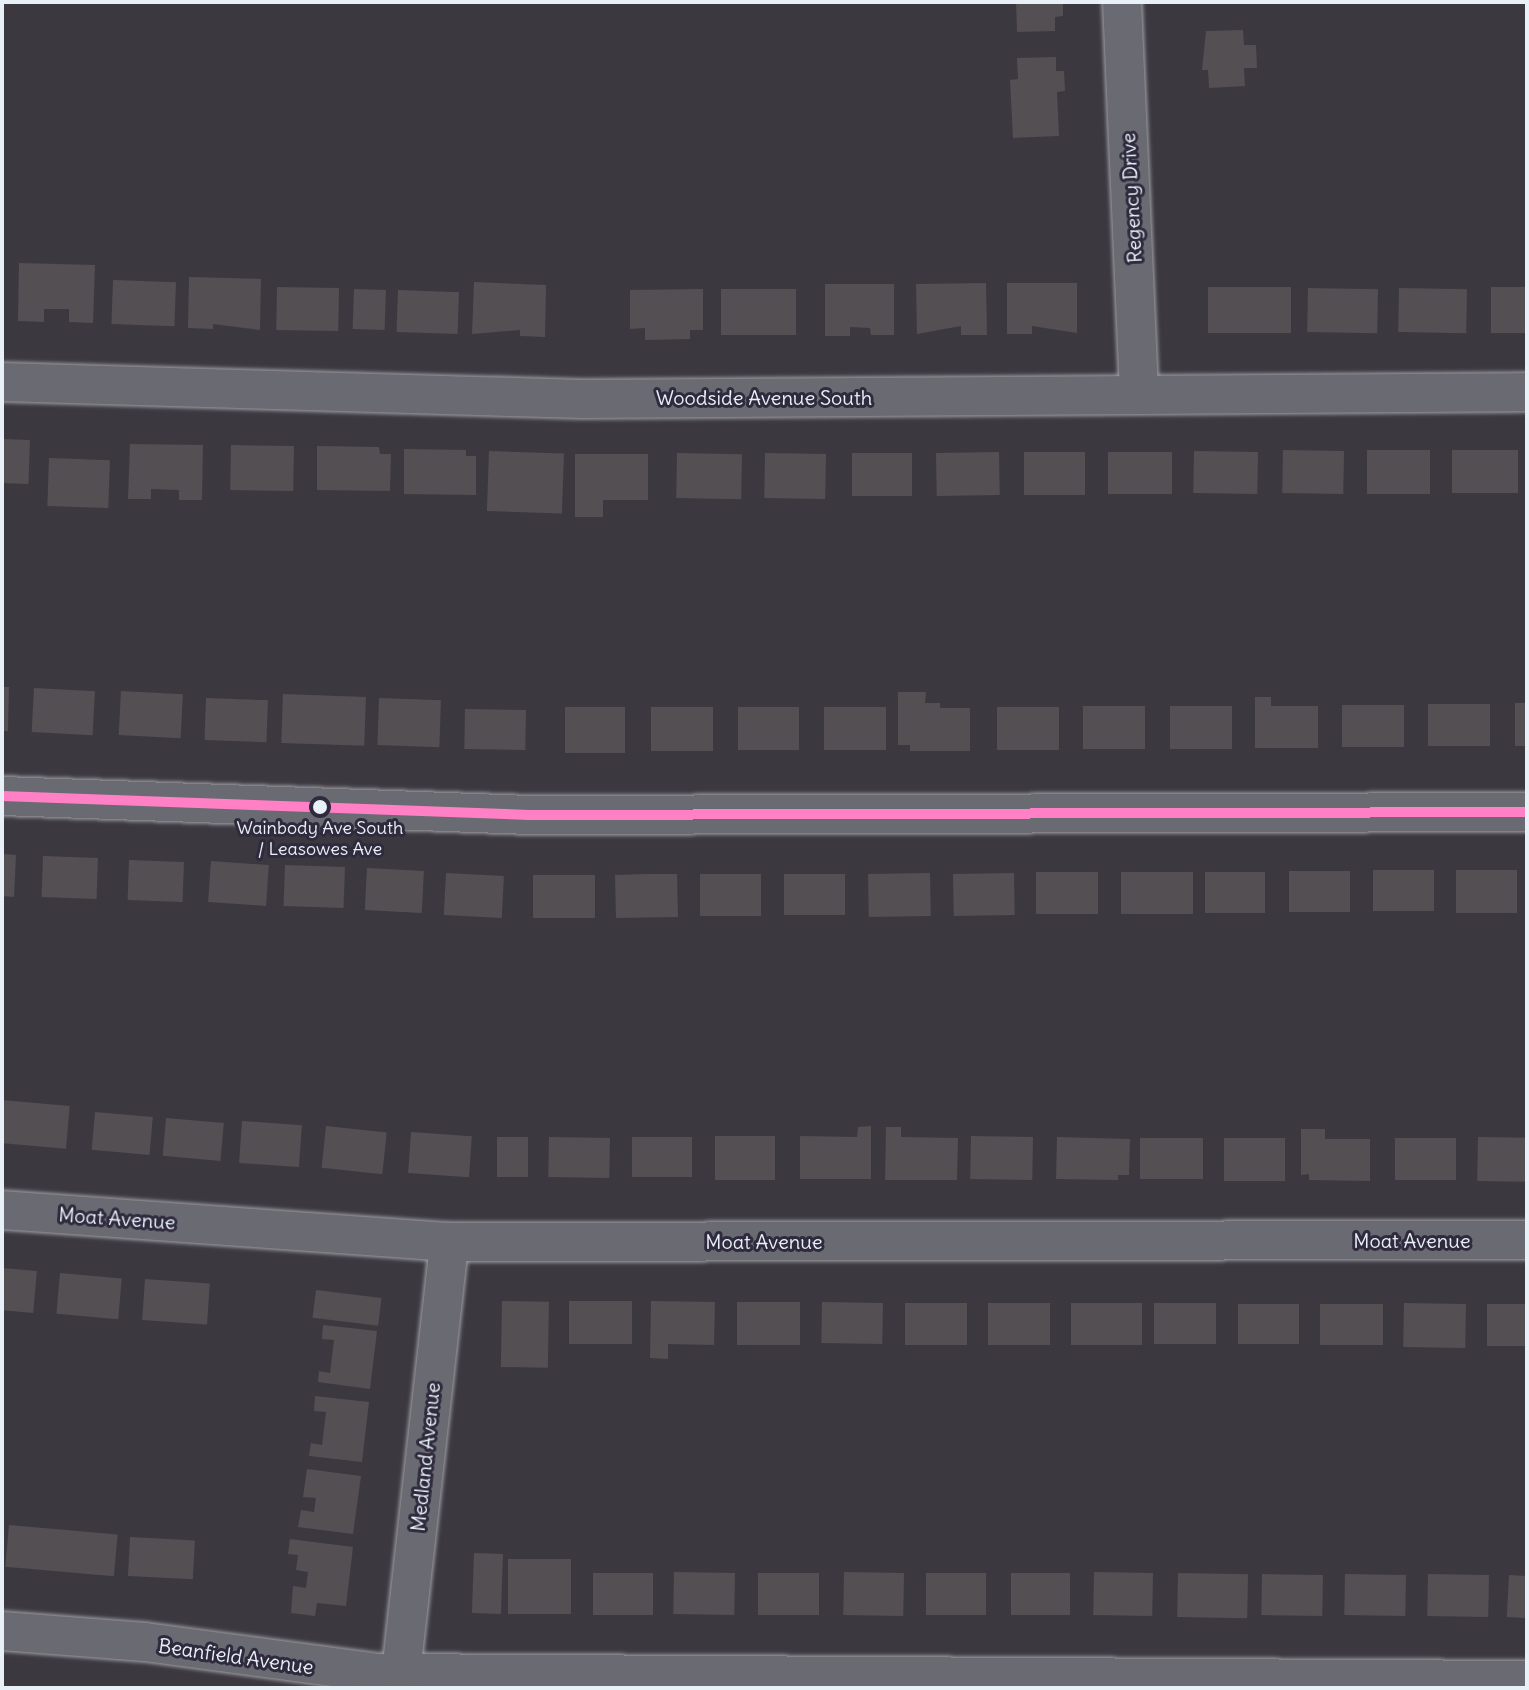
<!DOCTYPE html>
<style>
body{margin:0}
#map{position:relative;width:1529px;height:1690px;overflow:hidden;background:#3c3840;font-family:Delius,sans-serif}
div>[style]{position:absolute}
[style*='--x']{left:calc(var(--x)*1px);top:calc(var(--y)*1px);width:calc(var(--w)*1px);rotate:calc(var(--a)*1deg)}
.building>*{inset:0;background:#544f53;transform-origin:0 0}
.roads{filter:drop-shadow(0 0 2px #9d9da2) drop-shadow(0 0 2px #9d9da2)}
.minor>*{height:38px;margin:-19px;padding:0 19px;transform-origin:19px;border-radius:19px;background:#6a6b72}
.bus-1>*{height:10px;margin:-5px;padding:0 5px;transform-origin:5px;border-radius:5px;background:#ff80c5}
.dots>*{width:22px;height:22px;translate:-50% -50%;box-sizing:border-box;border:4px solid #2f2a3d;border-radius:50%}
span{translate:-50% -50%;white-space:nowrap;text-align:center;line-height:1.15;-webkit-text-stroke:6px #2f2a3d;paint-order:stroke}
.bus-label{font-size:18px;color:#e8f1f8}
.street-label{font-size:20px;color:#e8f1f8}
.frame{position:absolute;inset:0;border:4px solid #e8f1f8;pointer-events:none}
</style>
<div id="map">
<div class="building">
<div style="clip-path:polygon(1016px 2px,1063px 2px,1063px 16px,1055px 17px,1055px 31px,1017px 32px)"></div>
<div style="clip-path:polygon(1243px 30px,1244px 45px,1256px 45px,1257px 68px,1244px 68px,1245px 86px,1209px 88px,1208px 70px,1202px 70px,1206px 31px)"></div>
<div style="clip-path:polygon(1056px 57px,1056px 71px,1064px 71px,1065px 91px,1057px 92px,1059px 136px,1013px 138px,1010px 80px,1018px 79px,1017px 58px)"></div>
<div style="clip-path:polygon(19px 263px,95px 265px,93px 323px,69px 322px,69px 309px,44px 309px,44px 322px,18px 321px)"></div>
<div style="clip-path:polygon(189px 277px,261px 279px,260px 330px,213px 324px,213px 329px,188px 328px)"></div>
<div style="left:113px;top:280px;width:63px;height:44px;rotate:2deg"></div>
<div style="clip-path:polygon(474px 282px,546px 285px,545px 337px,520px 336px,520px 330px,472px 334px)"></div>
<div style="clip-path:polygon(986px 283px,987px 335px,961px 335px,961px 326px,917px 334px,916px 284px)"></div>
<div style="clip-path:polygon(1007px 283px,1077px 283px,1077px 333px,1032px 326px,1032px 334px,1007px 334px)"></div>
<div style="clip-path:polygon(825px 284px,894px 284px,894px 335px,871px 335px,870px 328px,850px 327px,850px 336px,825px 336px)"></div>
<div style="left:277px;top:287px;width:62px;height:43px;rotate:1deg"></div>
<div style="left:1208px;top:287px;width:83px;height:46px"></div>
<div style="left:1491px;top:287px;width:36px;height:46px"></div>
<div style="left:1308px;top:288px;width:70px;height:44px;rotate:1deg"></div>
<div style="left:1399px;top:288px;width:68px;height:44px;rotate:1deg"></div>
<div style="left:354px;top:289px;width:32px;height:40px;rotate:2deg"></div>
<div style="clip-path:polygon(703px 289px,703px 330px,690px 330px,690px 339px,645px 340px,645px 328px,630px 329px,630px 290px)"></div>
<div style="left:721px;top:289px;width:75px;height:46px"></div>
<div style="left:398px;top:290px;width:61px;height:42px;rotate:2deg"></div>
<div style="left:2px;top:439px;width:28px;height:44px;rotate:2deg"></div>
<div style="clip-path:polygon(130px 444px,203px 445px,202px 500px,179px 500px,179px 490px,151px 489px,151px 499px,128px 499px)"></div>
<div style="left:231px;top:445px;width:63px;height:45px;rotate:1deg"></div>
<div style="clip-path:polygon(317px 446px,379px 447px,380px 454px,391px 454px,390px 491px,317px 490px)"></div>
<div style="clip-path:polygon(404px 449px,466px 450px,466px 456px,476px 456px,476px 495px,404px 494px)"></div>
<div style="left:1283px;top:450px;width:61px;height:43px;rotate:1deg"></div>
<div style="left:1367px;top:450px;width:63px;height:44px"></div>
<div style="left:1452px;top:450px;width:66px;height:43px"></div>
<div style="left:489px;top:451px;width:75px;height:60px;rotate:2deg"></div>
<div style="left:1194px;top:451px;width:64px;height:42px;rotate:1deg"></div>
<div style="left:999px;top:452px;width:43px;height:63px;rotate:89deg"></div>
<div style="left:1024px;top:452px;width:61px;height:43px"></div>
<div style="left:1172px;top:452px;width:42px;height:64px;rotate:90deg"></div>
<div style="left:677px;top:453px;width:65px;height:45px;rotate:1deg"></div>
<div style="left:765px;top:453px;width:61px;height:45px;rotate:1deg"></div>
<div style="left:852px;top:453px;width:60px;height:43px"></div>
<div style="clip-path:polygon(575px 454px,648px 454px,648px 500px,603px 500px,603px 517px,575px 517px)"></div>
<div style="left:49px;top:458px;width:61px;height:48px;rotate:2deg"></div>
<div style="clip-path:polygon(2px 687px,9px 687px,8px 731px,2px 731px)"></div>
<div style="left:34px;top:688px;width:61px;height:44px;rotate:3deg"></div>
<div style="left:121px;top:691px;width:62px;height:44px;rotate:3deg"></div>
<div style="clip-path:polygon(898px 692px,926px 692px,925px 703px,940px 703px,940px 708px,970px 708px,970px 751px,910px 751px,910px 745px,898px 745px)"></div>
<div style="left:283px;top:694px;width:83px;height:49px;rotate:2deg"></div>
<div style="clip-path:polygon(1255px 697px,1271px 697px,1271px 706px,1318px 706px,1318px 748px,1255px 748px)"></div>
<div style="left:206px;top:698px;width:62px;height:42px;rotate:2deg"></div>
<div style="left:379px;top:698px;width:62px;height:47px;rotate:2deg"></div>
<div style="left:1515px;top:703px;width:12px;height:43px"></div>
<div style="left:1428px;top:704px;width:62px;height:42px"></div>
<div style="left:1342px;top:705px;width:62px;height:42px"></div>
<div style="left:1083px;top:706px;width:62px;height:43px"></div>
<div style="left:1170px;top:706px;width:62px;height:43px"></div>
<div style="left:565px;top:707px;width:60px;height:46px"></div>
<div style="left:651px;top:707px;width:62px;height:44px"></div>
<div style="left:738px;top:707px;width:61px;height:43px"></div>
<div style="left:824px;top:707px;width:62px;height:43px"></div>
<div style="left:997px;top:707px;width:62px;height:43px"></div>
<div style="left:465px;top:709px;width:61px;height:40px;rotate:1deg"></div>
<div style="clip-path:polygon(2px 854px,16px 855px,14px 897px,2px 896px)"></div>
<div style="left:43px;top:856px;width:55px;height:41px;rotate:2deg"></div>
<div style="left:129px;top:860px;width:55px;height:40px;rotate:2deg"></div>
<div style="left:211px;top:861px;width:58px;height:41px;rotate:4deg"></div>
<div style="left:285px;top:865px;width:60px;height:41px;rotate:2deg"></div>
<div style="left:367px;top:868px;width:57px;height:42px;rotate:3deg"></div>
<div style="left:1373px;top:870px;width:61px;height:41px"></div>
<div style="left:1456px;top:870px;width:61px;height:43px"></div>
<div style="left:1350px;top:871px;width:41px;height:61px;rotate:90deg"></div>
<div style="left:1098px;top:872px;width:42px;height:62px;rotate:90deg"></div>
<div style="left:1121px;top:872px;width:72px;height:42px"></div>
<div style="left:1205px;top:872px;width:60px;height:41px"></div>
<div style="left:446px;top:873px;width:58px;height:42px;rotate:3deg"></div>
<div style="left:930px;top:873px;width:43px;height:62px;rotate:89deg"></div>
<div style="left:1014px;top:873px;width:42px;height:61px;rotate:89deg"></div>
<div style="clip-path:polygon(646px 874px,677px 874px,678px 917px,616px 918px,615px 875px)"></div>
<div style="left:700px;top:874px;width:61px;height:42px"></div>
<div style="left:784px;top:874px;width:61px;height:41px"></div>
<div style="left:533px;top:875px;width:62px;height:43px"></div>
<div style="left:2px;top:1100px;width:68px;height:43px;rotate:5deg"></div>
<div style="left:95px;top:1112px;width:58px;height:38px;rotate:5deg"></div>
<div style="left:166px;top:1118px;width:58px;height:38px;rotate:5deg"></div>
<div style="left:242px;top:1121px;width:60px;height:42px;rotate:4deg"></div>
<div style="left:326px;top:1126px;width:61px;height:42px;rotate:6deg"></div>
<div style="clip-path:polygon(871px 1126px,871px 1179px,800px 1179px,800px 1136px,857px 1137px,858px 1127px)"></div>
<div style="clip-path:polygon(886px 1127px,901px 1127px,901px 1137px,958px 1138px,957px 1180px,885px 1180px)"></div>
<div style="clip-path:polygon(1301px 1129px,1325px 1129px,1325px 1139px,1370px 1139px,1370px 1181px,1309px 1180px,1309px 1174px,1301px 1175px)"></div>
<div style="left:411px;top:1132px;width:61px;height:41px;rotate:4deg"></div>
<div style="left:775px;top:1136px;width:44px;height:60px;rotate:90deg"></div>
<div style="left:971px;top:1136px;width:62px;height:43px;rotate:1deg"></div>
<div style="left:497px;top:1137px;width:31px;height:40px"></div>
<div style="left:549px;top:1137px;width:61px;height:40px;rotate:1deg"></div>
<div style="left:632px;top:1137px;width:60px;height:40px"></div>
<div style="clip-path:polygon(1057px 1137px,1130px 1139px,1129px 1175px,1118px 1175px,1118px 1180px,1056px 1179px)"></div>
<div style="left:1478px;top:1137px;width:49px;height:44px;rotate:1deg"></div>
<div style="left:1140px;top:1138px;width:63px;height:41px"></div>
<div style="left:1224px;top:1138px;width:61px;height:43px"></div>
<div style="left:1395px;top:1138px;width:61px;height:42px"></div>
<div style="left:2px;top:1268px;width:35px;height:42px;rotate:5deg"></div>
<div style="left:60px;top:1273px;width:62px;height:41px;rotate:5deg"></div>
<div style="left:145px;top:1279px;width:65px;height:41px;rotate:4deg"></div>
<div style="left:316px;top:1290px;width:66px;height:28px;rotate:7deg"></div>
<div style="left:502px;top:1301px;width:47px;height:66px;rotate:1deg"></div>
<div style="left:569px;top:1301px;width:63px;height:43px"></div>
<div style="clip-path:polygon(651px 1301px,715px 1302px,714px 1345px,668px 1344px,668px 1359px,650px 1358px)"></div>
<div style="left:737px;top:1302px;width:63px;height:43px"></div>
<div style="left:822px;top:1302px;width:61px;height:41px;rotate:1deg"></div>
<div style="left:905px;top:1303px;width:62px;height:42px"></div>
<div style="left:988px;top:1303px;width:62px;height:42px"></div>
<div style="left:1071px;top:1303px;width:71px;height:42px"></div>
<div style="left:1154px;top:1303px;width:62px;height:41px"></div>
<div style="left:1404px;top:1303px;width:62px;height:44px;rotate:1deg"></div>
<div style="left:1238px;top:1304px;width:61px;height:40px"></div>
<div style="left:1320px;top:1304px;width:63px;height:41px"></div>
<div style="left:1487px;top:1304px;width:40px;height:42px"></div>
<div style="clip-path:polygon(323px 1325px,377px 1331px,370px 1389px,318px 1382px,319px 1371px,330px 1373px,334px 1340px,322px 1339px)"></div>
<div style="clip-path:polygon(315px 1396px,369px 1402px,362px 1462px,309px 1456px,311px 1443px,322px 1445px,326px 1412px,314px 1411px)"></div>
<div style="clip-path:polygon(307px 1469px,361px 1476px,353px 1534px,298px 1527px,301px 1510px,314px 1512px,316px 1498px,303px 1497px)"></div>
<div style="left:9px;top:1525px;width:109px;height:42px;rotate:5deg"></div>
<div style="left:130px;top:1537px;width:65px;height:39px;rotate:3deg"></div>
<div style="clip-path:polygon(290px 1539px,353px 1547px,346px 1606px,317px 1603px,315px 1616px,291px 1613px,293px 1586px,306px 1588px,308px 1572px,296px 1570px,298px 1555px,288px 1554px)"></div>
<div style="left:474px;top:1553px;width:29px;height:60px;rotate:2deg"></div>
<div style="left:508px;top:1559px;width:63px;height:55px"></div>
<div style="left:674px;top:1572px;width:61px;height:42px;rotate:1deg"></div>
<div style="left:844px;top:1572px;width:60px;height:43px;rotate:1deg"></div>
<div style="left:1094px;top:1572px;width:59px;height:43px;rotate:1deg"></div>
<div style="left:593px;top:1573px;width:60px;height:42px"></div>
<div style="left:758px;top:1573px;width:61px;height:42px"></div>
<div style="left:926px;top:1573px;width:60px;height:42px"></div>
<div style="left:1011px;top:1573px;width:59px;height:42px"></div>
<div style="left:1178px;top:1573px;width:70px;height:44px;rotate:1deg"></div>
<div style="left:1262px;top:1574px;width:61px;height:41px;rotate:1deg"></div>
<div style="left:1345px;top:1574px;width:61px;height:41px;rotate:1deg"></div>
<div style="left:1428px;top:1574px;width:61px;height:42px;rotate:1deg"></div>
<div style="left:1509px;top:1575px;width:18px;height:42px;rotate:3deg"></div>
</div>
<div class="roads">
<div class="minor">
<div style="--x:1122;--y:2;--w:392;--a:87.5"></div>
<div style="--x:2;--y:382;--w:581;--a:1.68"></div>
<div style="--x:583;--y:399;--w:944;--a:-0.42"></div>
<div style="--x:2;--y:796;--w:527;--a:2.06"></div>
<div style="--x:529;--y:815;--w:998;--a:-0.17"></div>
<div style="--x:2;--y:1210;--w:448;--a:4.1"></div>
<div style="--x:449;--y:1242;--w:1078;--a:-0.11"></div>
<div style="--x:2;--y:1631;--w:143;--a:4.4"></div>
<div style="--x:145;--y:1642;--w:234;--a:7.6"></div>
<div style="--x:377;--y:1673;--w:1150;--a:0.35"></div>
<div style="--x:401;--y:1673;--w:434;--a:-83.6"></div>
</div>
</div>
<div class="bus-1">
<div style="--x:2;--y:796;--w:527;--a:2.06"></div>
<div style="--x:529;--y:815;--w:998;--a:-0.17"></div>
</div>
<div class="dots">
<div style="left:320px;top:807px;background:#e8f1f8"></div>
</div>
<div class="bus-label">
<span style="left:320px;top:839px">Wainbody Ave South<br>/ Leasowes Ave</span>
</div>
<div class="street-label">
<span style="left:1131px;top:198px;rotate:-93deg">Regency Drive</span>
<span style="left:764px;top:397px">Woodside Avenue South</span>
<span style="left:117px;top:1218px;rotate:4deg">Moat Avenue</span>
<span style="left:1412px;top:1240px">Moat Avenue</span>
<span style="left:764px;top:1241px">Moat Avenue</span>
<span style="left:425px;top:1457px;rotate:-84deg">Medland Avenue</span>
<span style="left:236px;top:1656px;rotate:8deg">Beanfield Avenue</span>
</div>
<div class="frame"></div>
</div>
